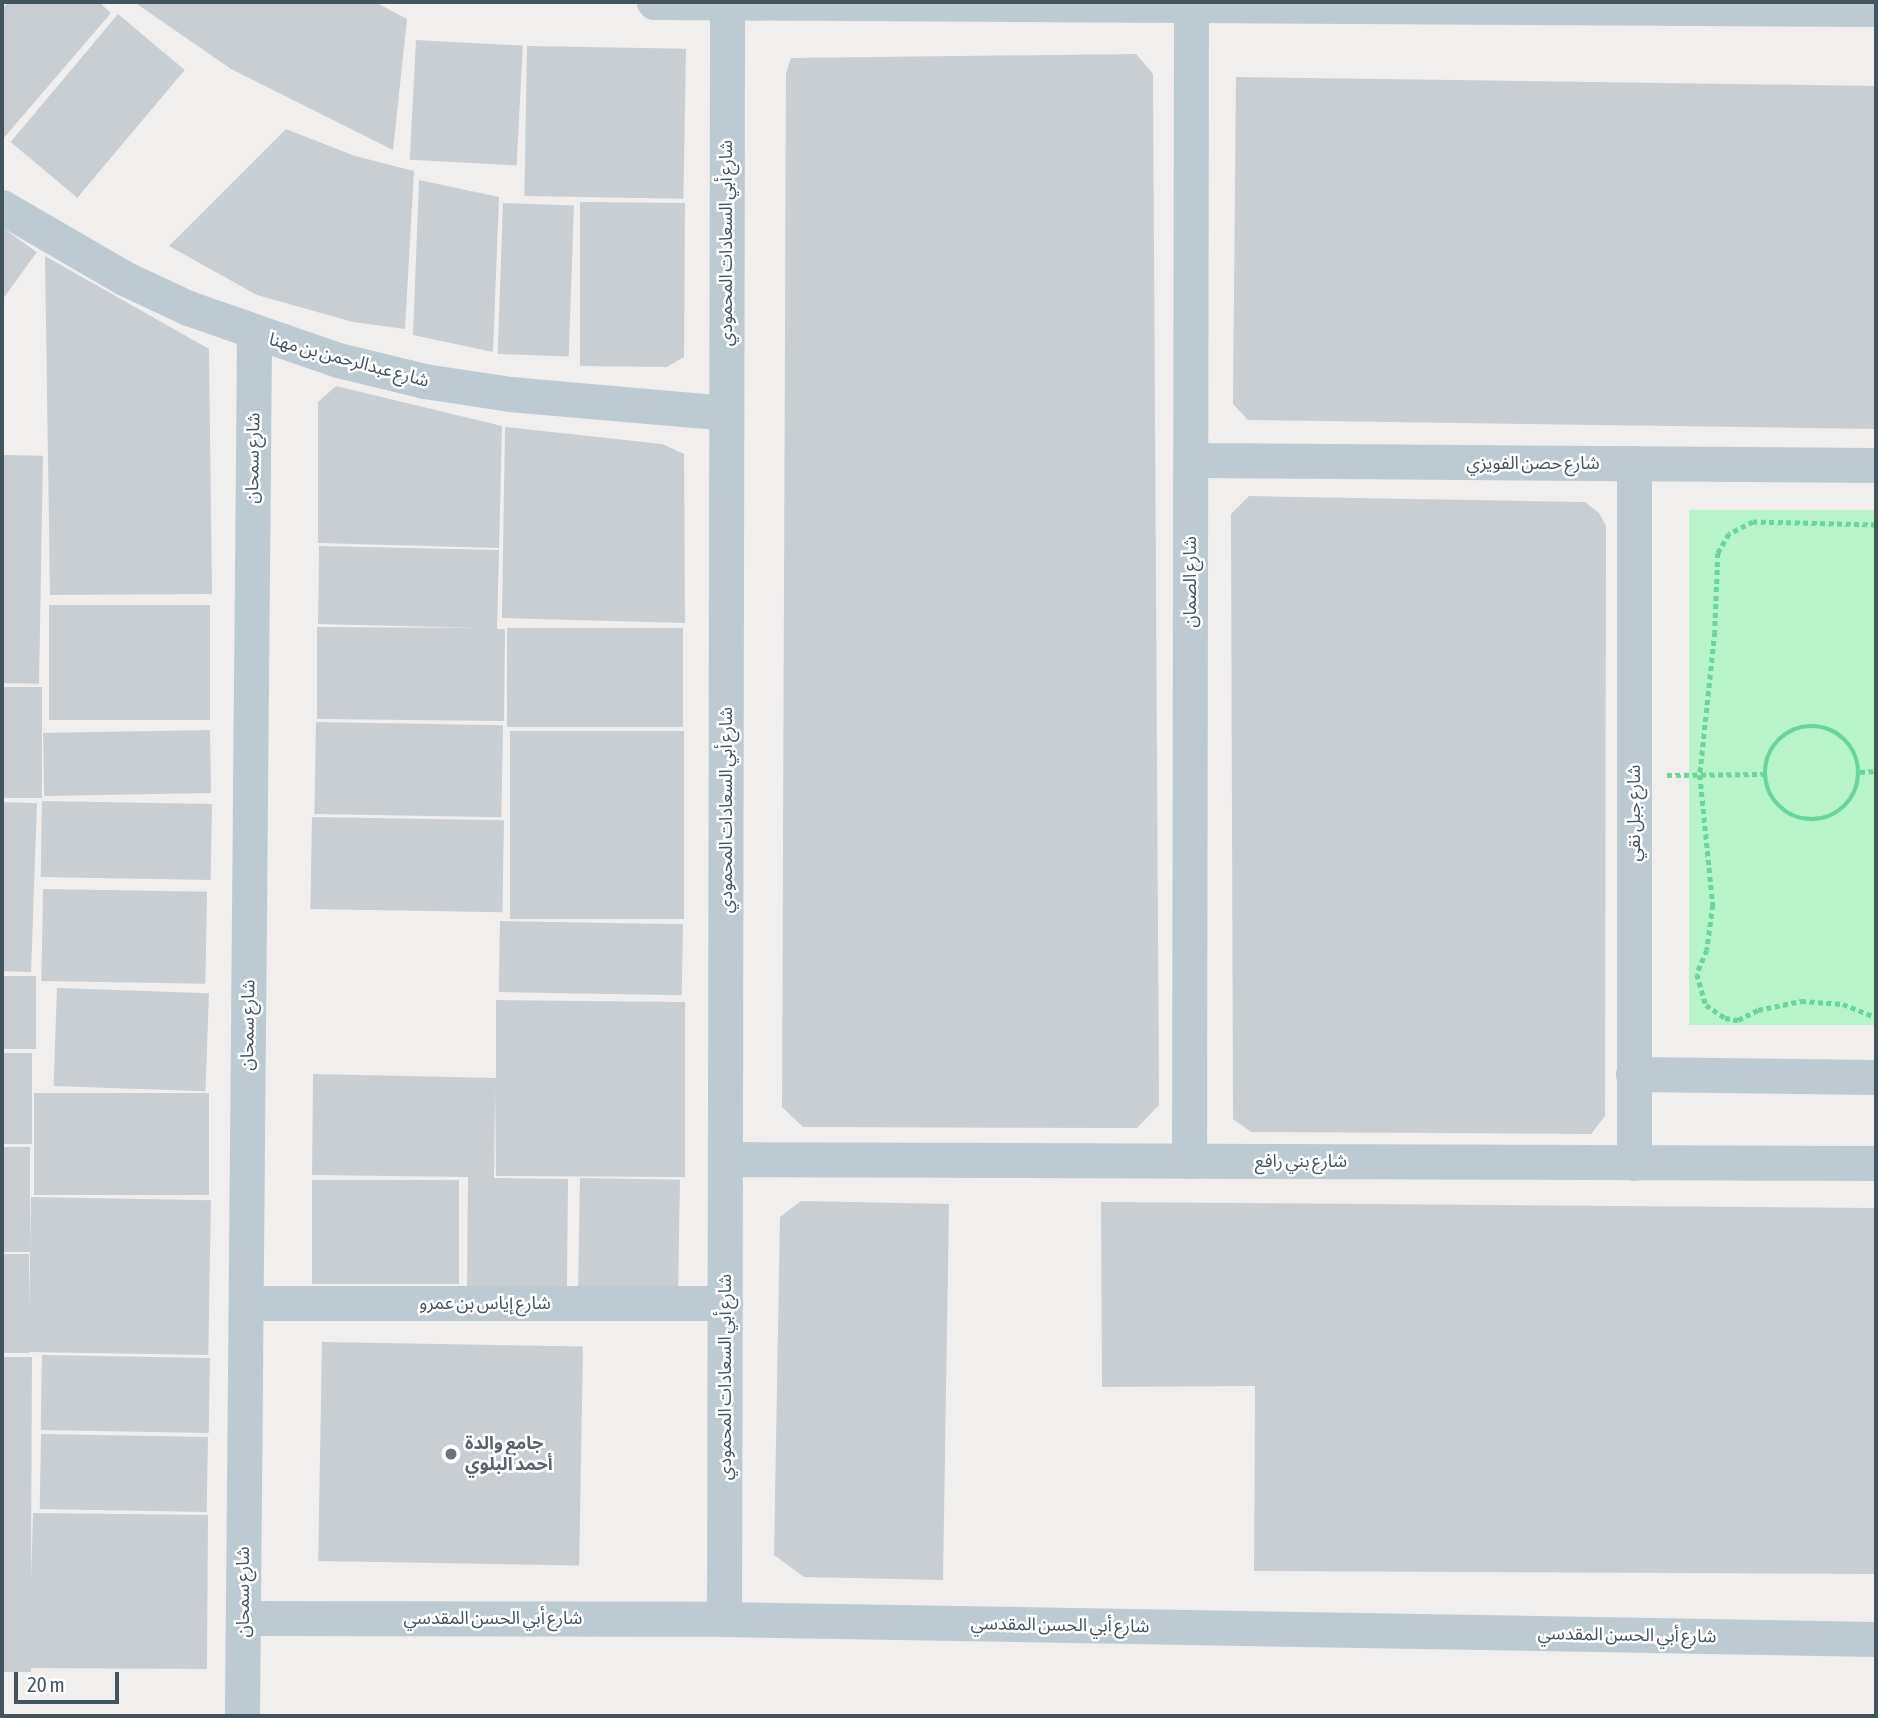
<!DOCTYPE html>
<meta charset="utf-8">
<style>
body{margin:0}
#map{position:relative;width:1878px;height:1718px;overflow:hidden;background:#f1eeee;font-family:"Asap Condensed","Noto Sans Arabic",sans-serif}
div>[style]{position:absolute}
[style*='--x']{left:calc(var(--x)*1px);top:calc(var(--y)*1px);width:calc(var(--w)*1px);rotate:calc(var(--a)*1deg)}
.green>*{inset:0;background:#b7f4c9;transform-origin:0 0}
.building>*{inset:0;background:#c9ced3;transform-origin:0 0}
.path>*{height:4.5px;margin-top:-2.25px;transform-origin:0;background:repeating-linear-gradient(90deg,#6bd598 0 5px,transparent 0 8.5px)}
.path>.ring{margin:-2.25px;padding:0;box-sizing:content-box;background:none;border:4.5px solid #6bd598;border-radius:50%}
.minor>*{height:35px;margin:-17.5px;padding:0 17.5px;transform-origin:17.5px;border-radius:17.5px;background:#bdcad2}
.dots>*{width:19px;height:19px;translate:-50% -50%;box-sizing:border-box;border:4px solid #fff;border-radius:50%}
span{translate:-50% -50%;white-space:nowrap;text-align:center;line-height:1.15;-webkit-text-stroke:5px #fff;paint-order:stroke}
.street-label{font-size:18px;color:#44545d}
.worship-label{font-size:18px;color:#5b616d;font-weight:700}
.left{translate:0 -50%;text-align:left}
.frame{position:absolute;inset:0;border:4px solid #44545d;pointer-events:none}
.scale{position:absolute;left:14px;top:1672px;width:105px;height:32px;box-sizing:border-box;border:4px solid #44545d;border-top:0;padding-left:9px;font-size:21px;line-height:24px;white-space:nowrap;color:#44545d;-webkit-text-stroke:5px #fff;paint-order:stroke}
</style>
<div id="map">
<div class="green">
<div style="left:1689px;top:510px;width:187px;height:515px"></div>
</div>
<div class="building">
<div style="clip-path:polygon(8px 2px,99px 2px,111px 13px,2px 140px,2px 9px)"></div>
<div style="clip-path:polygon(134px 2px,375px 2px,407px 19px,393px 150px,231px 69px)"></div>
<div style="left:118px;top:14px;width:87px;height:167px;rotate:40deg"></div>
<div style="left:416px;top:40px;width:107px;height:120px;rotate:3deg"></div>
<div style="left:527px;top:46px;width:159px;height:150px;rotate:1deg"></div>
<div style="clip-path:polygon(1136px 54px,1153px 74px,1159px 1105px,1137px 1128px,803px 1127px,782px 1107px,786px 73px,791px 58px)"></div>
<div style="clip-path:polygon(1236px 77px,1876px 86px,1876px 429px,1248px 420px,1233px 404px)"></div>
<div style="clip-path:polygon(286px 129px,355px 156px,414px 171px,405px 329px,353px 322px,257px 295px,169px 246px)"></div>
<div style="clip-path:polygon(419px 180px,499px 197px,493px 352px,413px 335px)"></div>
<div style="clip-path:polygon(580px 202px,685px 203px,684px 357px,667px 367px,580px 366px)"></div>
<div style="left:503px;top:203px;width:71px;height:151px;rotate:2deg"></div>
<div style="left:2px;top:227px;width:43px;height:224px;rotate:36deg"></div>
<div style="clip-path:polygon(45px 256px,209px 349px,212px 594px,50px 595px)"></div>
<div style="clip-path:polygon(336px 386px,502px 426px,499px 548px,318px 543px,318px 402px)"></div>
<div style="clip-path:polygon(505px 427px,662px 444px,684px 454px,685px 623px,502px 618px)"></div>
<div style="left:2px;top:455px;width:41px;height:228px;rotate:1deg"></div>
<div style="clip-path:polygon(1249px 496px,1585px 502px,1599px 513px,1606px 526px,1605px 1116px,1591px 1134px,1251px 1132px,1233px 1119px,1231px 514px)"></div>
<div style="clip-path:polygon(319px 546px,499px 550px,497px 629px,505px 629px,504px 721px,317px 719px,317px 627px,481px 628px,318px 624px)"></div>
<div style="left:49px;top:605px;width:161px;height:115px"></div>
<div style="left:507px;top:628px;width:176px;height:99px"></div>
<div style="left:2px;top:687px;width:40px;height:111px"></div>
<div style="left:316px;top:722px;width:187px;height:92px;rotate:1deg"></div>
<div style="left:210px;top:730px;width:63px;height:167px;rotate:89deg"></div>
<div style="left:510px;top:731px;width:174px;height:188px"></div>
<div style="left:42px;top:801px;width:170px;height:76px;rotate:1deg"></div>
<div style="left:2px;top:802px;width:35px;height:169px;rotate:2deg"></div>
<div style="left:312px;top:817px;width:192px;height:92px;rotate:1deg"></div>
<div style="left:43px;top:889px;width:164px;height:92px;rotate:1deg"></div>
<div style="left:500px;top:921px;width:183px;height:71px;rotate:1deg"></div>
<div style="left:2px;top:976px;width:34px;height:73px"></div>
<div style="left:57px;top:988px;width:152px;height:98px;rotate:2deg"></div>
<div style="clip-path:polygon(496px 1000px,685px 1002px,685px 1177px,496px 1176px,495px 1086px,494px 1178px,568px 1179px,567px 1288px,467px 1287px,468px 1177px,312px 1175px,313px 1074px,496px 1078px)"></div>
<div style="left:2px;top:1053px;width:30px;height:91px"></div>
<div style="left:34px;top:1093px;width:175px;height:102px"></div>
<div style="left:2px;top:1147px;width:28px;height:105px"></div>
<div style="left:580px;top:1178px;width:100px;height:109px;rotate:1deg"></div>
<div style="left:312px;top:1180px;width:147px;height:104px"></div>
<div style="left:31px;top:1197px;width:180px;height:155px;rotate:1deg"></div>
<div style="clip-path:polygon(801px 1201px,949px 1204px,943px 1580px,804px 1577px,774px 1555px,780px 1217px)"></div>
<div style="clip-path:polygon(1101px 1202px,1876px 1208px,1876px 1574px,1254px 1571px,1255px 1386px,1102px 1387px)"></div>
<div style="left:2px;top:1254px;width:27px;height:99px"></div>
<div style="left:322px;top:1342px;width:261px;height:219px;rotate:1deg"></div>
<div style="left:42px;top:1355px;width:168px;height:75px;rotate:1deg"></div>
<div style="clip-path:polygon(2px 1357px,32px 1357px,31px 1581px,33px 1513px,208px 1515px,207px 1669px,31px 1668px,31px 1672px,2px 1672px)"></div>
<div style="left:41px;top:1434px;width:167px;height:75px;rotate:1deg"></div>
</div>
<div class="path">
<div style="--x:1876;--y:525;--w:123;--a:-178.6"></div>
<div style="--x:1753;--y:522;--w:27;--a:153"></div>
<div style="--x:1729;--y:534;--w:22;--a:120"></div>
<div style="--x:1718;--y:553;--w:79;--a:92.2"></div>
<div style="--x:1715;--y:632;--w:144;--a:96"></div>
<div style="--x:1700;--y:775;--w:131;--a:84.3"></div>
<div style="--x:1713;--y:905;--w:45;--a:97.6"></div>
<div style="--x:1707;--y:950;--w:26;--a:113"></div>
<div style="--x:1697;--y:974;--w:32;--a:74"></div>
<div style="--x:1706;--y:1005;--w:23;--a:34"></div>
<div style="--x:1725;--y:1018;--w:13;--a:9"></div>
<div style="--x:1738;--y:1020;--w:22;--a:-27"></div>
<div style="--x:1758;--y:1010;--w:44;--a:-11.8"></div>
<div style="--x:1801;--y:1001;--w:42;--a:4.1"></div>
<div style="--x:1843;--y:1004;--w:35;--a:22"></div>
<div class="ring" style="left:1765px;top:726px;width:89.5px;height:89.5px"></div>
<div style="--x:1860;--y:772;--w:16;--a:-4"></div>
<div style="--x:1667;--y:775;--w:98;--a:-0.6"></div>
</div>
<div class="minor">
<div style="--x:654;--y:2;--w:1222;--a:0.33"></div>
<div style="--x:2;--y:207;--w:141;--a:30.2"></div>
<div style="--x:124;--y:278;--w:71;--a:25.1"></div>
<div style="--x:188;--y:308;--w:159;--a:19.1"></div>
<div style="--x:338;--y:360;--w:89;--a:13.7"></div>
<div style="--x:424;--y:381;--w:87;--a:8.6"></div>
<div style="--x:510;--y:394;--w:217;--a:5"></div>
<div style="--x:1191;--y:460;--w:685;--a:0.42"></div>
<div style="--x:1634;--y:463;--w:700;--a:90"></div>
<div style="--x:1633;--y:1074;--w:243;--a:0.7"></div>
<div style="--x:725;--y:1159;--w:1151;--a:0.2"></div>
<div style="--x:1189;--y:1161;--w:1157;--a:-89.9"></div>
<div style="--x:246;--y:1303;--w:479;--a:0"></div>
<div style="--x:243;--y:1618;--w:481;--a:0.1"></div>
<div style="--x:724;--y:1619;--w:1152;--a:0.99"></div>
<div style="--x:724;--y:1619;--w:1617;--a:-89.89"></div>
<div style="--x:242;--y:1716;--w:1382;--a:-89.5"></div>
</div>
<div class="dots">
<div style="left:451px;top:1454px;background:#6b7280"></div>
</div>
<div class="street-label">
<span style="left:726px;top:243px;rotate:-90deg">شارع أبي السعادات المحمودي</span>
<span style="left:349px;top:360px;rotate:15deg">شارع عبدالرحمن بن مهنا</span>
<span style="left:253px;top:458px;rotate:-89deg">شارع سمحان</span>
<span style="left:1533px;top:463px">شارع حصن الفويزي</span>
<span style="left:1190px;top:582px;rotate:-90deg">شارع الصمان</span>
<span style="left:726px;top:810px;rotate:-90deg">شارع أبي السعادات المحمودي</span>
<span style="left:1634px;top:813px;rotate:-90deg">شارع جبل نقي</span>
<span style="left:248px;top:1025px;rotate:-89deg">شارع سمحان</span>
<span style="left:1301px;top:1161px">شارع بني رافع</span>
<span style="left:485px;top:1303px">شارع إياس بن عمرو</span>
<span style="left:725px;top:1377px;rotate:-90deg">شارع أبي السعادات المحمودي</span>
<span style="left:243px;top:1592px;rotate:-90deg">شارع سمحان</span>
<span style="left:493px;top:1618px">شارع أبي الحسن المقدسي</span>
<span style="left:1060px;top:1625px;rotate:1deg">شارع أبي الحسن المقدسي</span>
<span style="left:1627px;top:1635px;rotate:1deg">شارع أبي الحسن المقدسي</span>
</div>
<div class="worship-label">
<span class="left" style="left:465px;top:1454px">جامع والدة<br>أحمد البلوي</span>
</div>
<div class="frame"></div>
<div class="scale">20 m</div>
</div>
